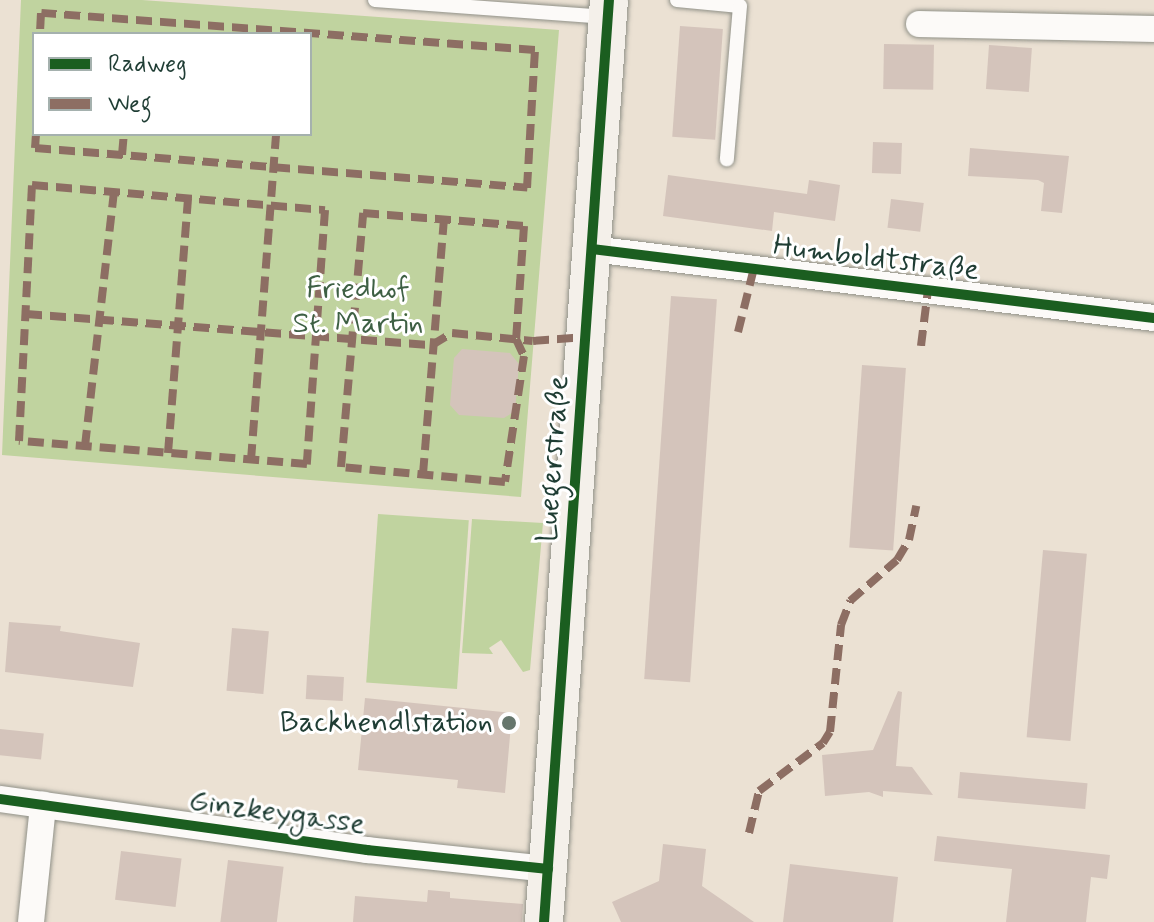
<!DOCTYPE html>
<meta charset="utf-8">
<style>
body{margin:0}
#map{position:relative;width:1154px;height:922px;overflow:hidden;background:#ebe1d3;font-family:Mynerve,sans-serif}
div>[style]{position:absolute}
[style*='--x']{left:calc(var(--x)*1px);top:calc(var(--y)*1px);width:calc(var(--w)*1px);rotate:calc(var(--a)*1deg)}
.green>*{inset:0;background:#c0d39f;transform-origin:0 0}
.building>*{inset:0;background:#d4c4bb;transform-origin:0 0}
.roads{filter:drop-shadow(0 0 2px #909188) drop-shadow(0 0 2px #909188)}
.lane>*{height:14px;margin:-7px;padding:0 7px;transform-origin:7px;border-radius:7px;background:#fcfaf8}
.street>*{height:26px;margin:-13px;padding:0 13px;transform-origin:13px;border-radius:13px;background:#fcfaf8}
.secondary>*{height:38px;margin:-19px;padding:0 19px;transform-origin:19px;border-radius:19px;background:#f4f0ea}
.quiet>*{height:8px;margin-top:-4px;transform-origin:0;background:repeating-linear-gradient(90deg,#8d6e63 0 16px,transparent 0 24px)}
.cycleway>*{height:10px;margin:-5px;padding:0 5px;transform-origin:5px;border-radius:5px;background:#1b5e20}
.dots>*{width:22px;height:22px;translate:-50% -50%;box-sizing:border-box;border:4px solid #fff;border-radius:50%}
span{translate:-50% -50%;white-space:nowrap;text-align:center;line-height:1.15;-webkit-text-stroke:6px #fff;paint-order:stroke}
.street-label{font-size:30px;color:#1f3d34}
.park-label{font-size:30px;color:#3e6044}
.poi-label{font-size:30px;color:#1f3d34}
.right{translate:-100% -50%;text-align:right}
.legend{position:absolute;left:32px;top:32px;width:280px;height:104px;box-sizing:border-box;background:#fff;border:2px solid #a5b1ae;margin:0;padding:10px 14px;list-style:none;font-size:24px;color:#1f3d34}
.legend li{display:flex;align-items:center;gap:16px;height:40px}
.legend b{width:40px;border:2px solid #a5b1ae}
</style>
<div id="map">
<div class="green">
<div style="clip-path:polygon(evenodd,21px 0,142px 0,559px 30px,521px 497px,2px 455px,21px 0,34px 34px,310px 34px,310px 134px,34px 134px,34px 34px)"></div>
<div style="left:378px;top:514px;width:91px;height:169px;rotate:4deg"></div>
<div style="clip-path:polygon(472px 519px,543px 523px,530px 670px,523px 672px,501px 640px,489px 648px,493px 654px,462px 653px)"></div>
</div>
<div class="building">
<div style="left:680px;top:26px;width:43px;height:111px;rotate:4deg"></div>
<div style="left:884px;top:44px;width:50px;height:45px;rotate:1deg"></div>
<div style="left:989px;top:45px;width:43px;height:44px;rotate:4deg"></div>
<div style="left:873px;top:142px;width:29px;height:31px;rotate:2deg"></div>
<div style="clip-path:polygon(970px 148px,1069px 156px,1062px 213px,1041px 211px,1044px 183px,1038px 180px,968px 176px)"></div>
<div style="clip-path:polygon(668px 175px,807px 194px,809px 180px,840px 185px,835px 221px,774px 212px,772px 231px,663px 216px)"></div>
<div style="left:891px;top:199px;width:33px;height:29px;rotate:7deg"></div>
<div style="left:671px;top:296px;width:46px;height:384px;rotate:4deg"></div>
<div style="clip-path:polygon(462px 349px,510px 353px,519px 364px,515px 411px,504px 418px,459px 415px,450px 405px,454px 358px)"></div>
<div style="left:862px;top:365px;width:44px;height:183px;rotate:4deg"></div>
<div style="left:1043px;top:550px;width:44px;height:188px;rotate:5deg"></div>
<div style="clip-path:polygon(9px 622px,61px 626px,60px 631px,140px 643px,133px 687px,5px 672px)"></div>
<div style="left:232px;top:628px;width:37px;height:63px;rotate:5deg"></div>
<div style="left:307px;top:675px;width:37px;height:24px;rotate:3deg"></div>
<div style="clip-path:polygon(898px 691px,902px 692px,896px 766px,912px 767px,933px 795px,883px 791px,883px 797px,869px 792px,825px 796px,822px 755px,873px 750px)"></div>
<div style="clip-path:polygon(365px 698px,512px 713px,505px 793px,457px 788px,458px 780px,358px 770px)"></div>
<div style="left:0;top:729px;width:44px;height:26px;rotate:6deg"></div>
<div style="left:960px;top:772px;width:128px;height:26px;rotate:5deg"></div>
<div style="clip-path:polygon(937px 836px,1110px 855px,1107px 879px,1091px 877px,1086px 922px,1006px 922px,1012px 869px,934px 861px)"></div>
<div style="clip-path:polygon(663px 844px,706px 849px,702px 886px,754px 922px,621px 922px,612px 902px,659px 881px)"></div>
<div style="left:121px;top:851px;width:61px;height:49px;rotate:7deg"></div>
<div style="left:228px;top:860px;width:56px;height:63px;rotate:7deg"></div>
<div style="clip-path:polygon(790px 864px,898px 877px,893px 922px,783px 922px)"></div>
<div style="clip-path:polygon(428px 890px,450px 892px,450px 898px,523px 904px,522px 922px,353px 922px,355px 896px,427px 902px)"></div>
</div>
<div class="roads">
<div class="lane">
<div style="--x:375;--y:0;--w:232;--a:4.2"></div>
<div style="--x:677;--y:0;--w:63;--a:5.4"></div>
<div style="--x:740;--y:6;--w:154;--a:94.9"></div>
</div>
<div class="street">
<div style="--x:919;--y:24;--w:235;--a:1.2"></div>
<div style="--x:592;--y:249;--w:566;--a:7"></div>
<div style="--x:0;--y:799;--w:371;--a:7.9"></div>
<div style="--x:367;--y:850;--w:182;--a:6"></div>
<div style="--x:31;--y:922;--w:118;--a:-84.1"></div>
</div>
<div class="secondary">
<div style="--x:544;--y:922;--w:924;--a:-85.97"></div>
</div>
</div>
<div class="quiet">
<div style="--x:36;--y:134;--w:14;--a:94"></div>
<div style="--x:35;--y:148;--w:494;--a:4.6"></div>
<div style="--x:527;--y:188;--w:138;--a:-86.7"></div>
<div style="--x:535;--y:50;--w:495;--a:-175.7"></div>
<div style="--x:41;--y:13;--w:21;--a:93"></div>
<div style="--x:122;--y:155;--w:21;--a:-85"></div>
<div style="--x:32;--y:185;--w:294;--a:4.9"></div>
<div style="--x:325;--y:210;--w:255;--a:94.1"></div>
<div style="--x:307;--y:464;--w:289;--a:-175.4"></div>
<div style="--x:19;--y:441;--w:256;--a:-87.1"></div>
<div style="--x:363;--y:213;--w:162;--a:4.6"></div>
<div style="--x:524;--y:226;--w:113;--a:94"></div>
<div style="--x:516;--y:339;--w:19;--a:65"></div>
<div style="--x:524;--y:356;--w:127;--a:98.6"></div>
<div style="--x:505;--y:482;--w:165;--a:-174.8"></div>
<div style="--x:341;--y:467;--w:255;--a:-85"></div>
<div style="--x:26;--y:314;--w:407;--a:4.4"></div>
<div style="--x:432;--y:345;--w:23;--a:-31"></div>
<div style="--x:452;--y:333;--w:81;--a:5.6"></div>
<div style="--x:533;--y:341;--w:53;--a:-4.3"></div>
<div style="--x:738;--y:332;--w:66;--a:-76"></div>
<div style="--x:921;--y:346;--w:56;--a:-82.9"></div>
<div style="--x:85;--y:446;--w:256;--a:-83.5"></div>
<div style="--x:168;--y:453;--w:257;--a:-85.5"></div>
<div style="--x:251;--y:460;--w:327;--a:-85.6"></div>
<div style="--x:423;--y:474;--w:256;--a:-85.3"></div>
<div style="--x:749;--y:833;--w:43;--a:-76.6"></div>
<div style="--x:759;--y:791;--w:80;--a:-36.9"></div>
<div style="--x:823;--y:743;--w:13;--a:-58"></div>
<div style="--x:830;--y:732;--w:108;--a:-84.1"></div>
<div style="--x:841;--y:625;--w:26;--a:-69"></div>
<div style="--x:850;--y:601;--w:62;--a:-41.1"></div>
<div style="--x:897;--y:560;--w:23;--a:-59"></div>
<div style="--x:909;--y:540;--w:35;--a:-78"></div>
</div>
<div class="cycleway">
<div style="--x:592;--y:249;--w:566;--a:7"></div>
<div style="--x:0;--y:799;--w:371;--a:7.9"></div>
<div style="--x:367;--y:850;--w:182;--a:6"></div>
<div style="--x:544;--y:922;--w:924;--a:-85.97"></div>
</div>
<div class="dots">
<div style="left:509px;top:723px;background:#66766c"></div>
</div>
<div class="street-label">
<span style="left:876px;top:259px;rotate:7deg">Humboldtstraße</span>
<span style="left:554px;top:459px;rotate:-86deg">Luegerstraße</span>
<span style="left:277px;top:813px;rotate:8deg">Ginzkeygasse</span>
</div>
<div class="park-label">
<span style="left:358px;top:306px">Friedhof<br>St. Martin</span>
</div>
<div class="poi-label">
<span class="right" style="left:493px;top:723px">Backhendlstation</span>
</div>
<ul class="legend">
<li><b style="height:10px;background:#1b5e20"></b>Radweg</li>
<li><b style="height:10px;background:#8d6e63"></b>Weg</li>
</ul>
</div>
